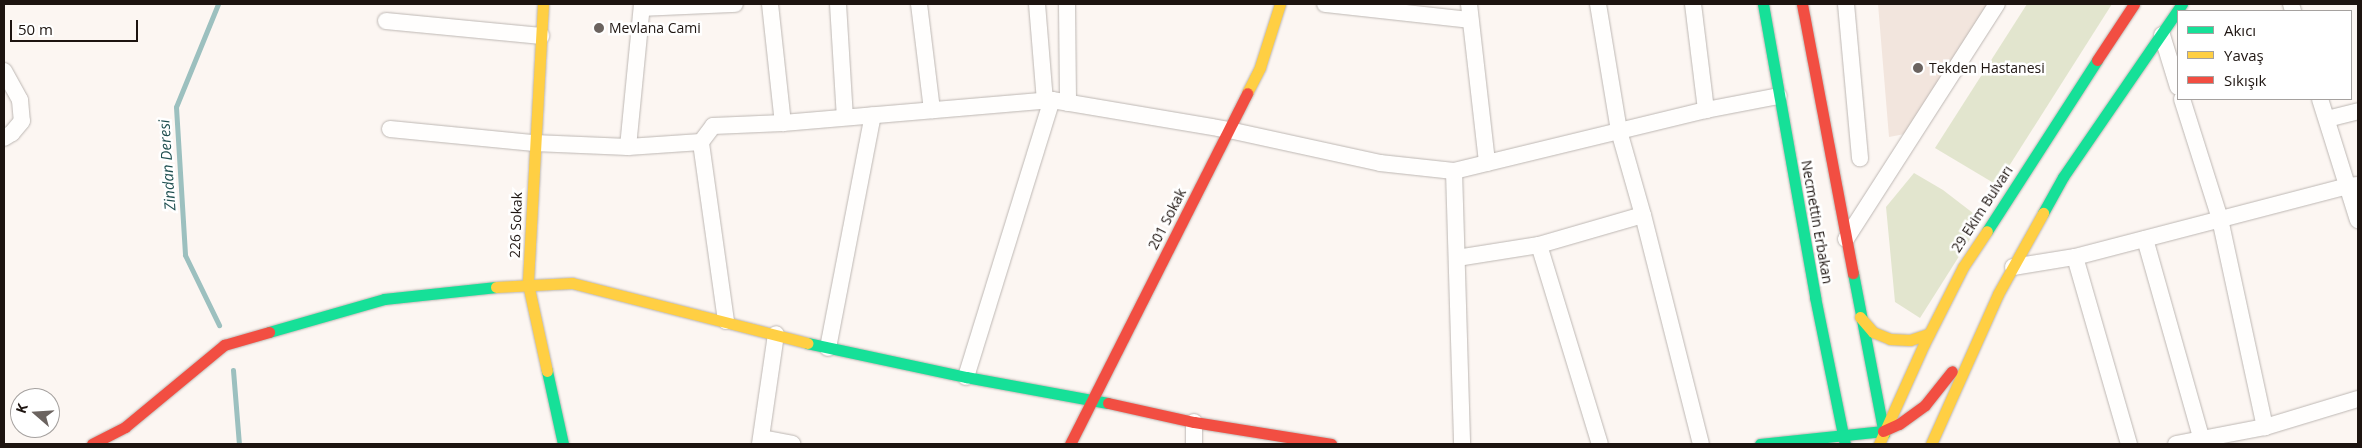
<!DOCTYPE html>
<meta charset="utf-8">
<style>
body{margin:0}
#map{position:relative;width:2362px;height:448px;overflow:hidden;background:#fcf6f2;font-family:"Open Sans",sans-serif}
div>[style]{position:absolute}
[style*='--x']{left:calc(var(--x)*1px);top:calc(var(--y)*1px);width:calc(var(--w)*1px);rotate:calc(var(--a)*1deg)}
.built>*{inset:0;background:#f2e5dd}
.green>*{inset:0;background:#e2e5ce}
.stream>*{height:5px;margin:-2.5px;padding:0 2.5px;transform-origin:2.5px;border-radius:2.5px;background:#9cc0bf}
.roads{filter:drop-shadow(0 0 1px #bdb7b3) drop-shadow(0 0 1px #bdb7b3)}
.street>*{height:16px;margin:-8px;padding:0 8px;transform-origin:8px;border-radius:8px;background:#fffefd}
.fast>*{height:11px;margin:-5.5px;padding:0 5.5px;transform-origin:5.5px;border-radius:5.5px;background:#16e098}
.slow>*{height:11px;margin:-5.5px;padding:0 5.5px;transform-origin:5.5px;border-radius:5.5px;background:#ffcf43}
.jam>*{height:11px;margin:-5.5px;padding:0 5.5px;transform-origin:5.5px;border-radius:5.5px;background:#f24e42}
.dots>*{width:14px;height:14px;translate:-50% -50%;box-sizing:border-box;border:2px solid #fff;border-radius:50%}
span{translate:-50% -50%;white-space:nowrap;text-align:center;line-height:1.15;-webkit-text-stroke:5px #fff;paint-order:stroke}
.poi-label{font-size:14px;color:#1d1410}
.left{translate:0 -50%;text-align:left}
.street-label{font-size:14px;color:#1d1410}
.water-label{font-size:15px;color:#1f4f50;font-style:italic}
.frame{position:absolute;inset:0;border:5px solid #1d1410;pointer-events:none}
.legend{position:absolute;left:2177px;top:10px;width:175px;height:90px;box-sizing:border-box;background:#fff;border:1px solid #a5a19f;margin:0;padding:6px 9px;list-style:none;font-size:15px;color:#1d1410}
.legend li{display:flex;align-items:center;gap:10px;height:25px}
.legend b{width:25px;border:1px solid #a5a19f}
.north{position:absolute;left:10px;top:388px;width:50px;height:50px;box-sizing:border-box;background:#fff;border:1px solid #a5a19f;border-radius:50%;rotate:289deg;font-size:14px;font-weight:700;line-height:20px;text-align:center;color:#1d1410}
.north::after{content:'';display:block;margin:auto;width:18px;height:22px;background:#6b635f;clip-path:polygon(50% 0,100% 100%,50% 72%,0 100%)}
.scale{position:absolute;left:10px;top:20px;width:128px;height:22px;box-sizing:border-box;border:2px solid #1d1410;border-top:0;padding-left:6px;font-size:15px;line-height:18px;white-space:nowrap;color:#1d1410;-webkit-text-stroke:4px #fff;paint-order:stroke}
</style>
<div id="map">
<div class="built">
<div style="clip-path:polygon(1878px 4px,1993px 4px,1910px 133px,1889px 137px)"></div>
</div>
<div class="green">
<div style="clip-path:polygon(2027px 4px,2112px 4px,1997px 185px,1935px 148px)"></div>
<div style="clip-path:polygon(1914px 173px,1943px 190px,1982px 220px,1920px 318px,1895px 302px,1886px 207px)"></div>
</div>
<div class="stream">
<div style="--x:218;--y:4;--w:111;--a:112.2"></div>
<div style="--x:176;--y:107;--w:148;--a:86.5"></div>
<div style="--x:185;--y:255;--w:78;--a:64.1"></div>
<div style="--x:233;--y:370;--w:74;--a:85.4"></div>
</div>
<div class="roads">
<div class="street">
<div style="--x:770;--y:4;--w:120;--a:83.8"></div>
<div style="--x:838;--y:4;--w:113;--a:86.5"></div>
<div style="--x:919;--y:4;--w:107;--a:83"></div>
<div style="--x:1037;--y:4;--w:97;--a:85.3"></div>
<div style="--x:1067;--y:4;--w:99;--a:89.4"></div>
<div style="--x:1325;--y:4;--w:146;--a:6.3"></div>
<div style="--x:1469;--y:4;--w:160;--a:83.5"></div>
<div style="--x:1598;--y:4;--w:129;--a:80.6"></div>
<div style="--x:1619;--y:131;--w:87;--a:74.1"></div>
<div style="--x:1643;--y:215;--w:236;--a:75.8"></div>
<div style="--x:1693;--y:4;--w:107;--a:83"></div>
<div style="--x:1846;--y:4;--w:155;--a:84.8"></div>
<div style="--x:2291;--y:4;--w:7;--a:74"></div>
<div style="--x:642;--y:8;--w:93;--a:-2.5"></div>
<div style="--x:386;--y:21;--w:156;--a:5.5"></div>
<div style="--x:2162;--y:35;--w:54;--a:72.9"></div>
<div style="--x:4;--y:71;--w:33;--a:61"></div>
<div style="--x:20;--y:100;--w:21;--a:85"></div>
<div style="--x:22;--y:121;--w:16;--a:130"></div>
<div style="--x:12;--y:133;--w:9;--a:148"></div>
<div style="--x:2182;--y:99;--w:126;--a:72.4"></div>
<div style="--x:2220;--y:219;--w:213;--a:77.8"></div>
<div style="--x:2320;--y:99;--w:127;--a:72.6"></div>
<div style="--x:2327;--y:119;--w:32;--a:-14"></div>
<div style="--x:390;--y:129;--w:145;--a:5.6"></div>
<div style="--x:534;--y:143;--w:94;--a:2.4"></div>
<div style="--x:628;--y:147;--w:73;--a:-3.9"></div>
<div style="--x:628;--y:147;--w:144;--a:-84.4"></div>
<div style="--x:1454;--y:171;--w:273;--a:88.3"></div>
<div style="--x:1846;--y:239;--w:279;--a:-57.3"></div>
<div style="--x:2145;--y:239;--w:210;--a:74.2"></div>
<div style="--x:1539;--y:245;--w:208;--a:73"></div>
<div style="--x:2075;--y:257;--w:195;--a:73.9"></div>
<div style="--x:1457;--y:258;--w:83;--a:-9"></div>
<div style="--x:1539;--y:245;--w:108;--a:-16.1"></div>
<div style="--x:2013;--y:267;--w:63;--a:-9.2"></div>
<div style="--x:2075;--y:257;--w:282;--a:-14.6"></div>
<div style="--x:2348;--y:186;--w:10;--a:-6"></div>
<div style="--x:726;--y:321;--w:181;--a:-98"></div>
<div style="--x:701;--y:142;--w:20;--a:-53"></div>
<div style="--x:713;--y:126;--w:70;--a:-2.5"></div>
<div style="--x:783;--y:123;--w:270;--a:-4.9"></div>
<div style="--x:1052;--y:100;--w:180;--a:9.6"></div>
<div style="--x:1229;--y:130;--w:155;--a:12.3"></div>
<div style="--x:1380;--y:163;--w:74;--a:6.2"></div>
<div style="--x:1454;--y:171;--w:259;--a:-13.6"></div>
<div style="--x:1706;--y:110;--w:74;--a:-10.9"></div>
<div style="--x:828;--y:348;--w:237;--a:-79.1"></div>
<div style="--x:966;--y:377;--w:290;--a:-72.8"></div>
<div style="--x:762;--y:438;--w:31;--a:11"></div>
<div style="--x:760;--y:444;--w:111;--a:-81.7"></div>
<div style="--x:1194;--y:444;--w:22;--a:-90"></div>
<div style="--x:2176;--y:444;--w:91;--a:-10.8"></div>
<div style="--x:2265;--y:427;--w:97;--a:-16.8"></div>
</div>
<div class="fast">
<div style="--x:1763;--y:4;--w:298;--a:79.9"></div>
<div style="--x:1815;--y:297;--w:150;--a:78.5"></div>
<div style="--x:2043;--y:213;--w:41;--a:-60.9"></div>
<div style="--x:2063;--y:177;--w:210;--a:-55.5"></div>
<div style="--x:1987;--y:231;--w:203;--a:-57.2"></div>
<div style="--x:1853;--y:273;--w:164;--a:79.1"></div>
<div style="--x:269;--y:332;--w:120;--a:-16"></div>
<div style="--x:384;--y:299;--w:113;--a:-6.1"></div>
<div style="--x:807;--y:343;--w:163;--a:12.1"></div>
<div style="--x:966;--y:377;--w:144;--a:10.4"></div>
<div style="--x:547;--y:371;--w:75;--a:77.6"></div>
<div style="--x:1760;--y:444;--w:124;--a:-6"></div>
</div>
<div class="slow">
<div style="--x:543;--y:4;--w:280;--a:93.1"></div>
<div style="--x:528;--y:284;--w:89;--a:77.7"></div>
<div style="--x:1247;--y:93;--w:29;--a:-63"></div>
<div style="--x:1260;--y:67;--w:66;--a:-72.4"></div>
<div style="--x:496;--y:287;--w:76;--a:-3"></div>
<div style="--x:572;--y:283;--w:243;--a:14.3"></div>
<div style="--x:1860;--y:317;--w:20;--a:49"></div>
<div style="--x:1873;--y:332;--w:18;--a:22"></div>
<div style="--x:1890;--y:339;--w:20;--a:3"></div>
<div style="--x:1910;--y:340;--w:20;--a:-18"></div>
<div style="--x:1879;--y:444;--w:110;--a:-65.8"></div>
<div style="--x:1924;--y:344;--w:86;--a:-63.1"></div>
<div style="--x:1963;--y:267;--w:43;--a:-56.3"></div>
<div style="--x:1931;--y:444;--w:164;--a:-65.9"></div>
<div style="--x:1998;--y:294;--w:93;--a:-60.9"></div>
</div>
<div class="jam">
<div style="--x:1802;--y:4;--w:274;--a:79.3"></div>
<div style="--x:2097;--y:60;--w:67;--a:-56.5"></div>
<div style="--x:1108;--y:403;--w:88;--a:12.5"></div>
<div style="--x:1194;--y:422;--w:139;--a:9.1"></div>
<div style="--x:1883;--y:431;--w:17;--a:-24"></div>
<div style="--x:1899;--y:424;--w:32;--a:-36"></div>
<div style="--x:1925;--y:405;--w:43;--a:-51.5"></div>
<div style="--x:92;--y:444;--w:37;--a:-27"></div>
<div style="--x:125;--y:427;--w:129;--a:-39.6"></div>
<div style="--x:224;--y:345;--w:47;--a:-16.1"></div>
<div style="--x:1070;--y:444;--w:393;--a:-63.2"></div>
</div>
</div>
<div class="dots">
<div style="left:599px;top:28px;background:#6b635f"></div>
<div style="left:1918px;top:68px;background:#6b635f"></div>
</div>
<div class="poi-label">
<span class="left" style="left:609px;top:28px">Mevlana Cami</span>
<span class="left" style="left:1929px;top:68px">Tekden Hastanesi</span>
</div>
<div class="street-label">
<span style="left:1982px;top:209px;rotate:-57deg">29 Ekim Bulvarı</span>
<span style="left:1167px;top:219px;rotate:-63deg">201 Sokak</span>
<span style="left:1817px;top:222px;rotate:80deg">Necmettin Erbakan</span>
<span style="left:516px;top:225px;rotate:-88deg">226 Sokak</span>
</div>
<div class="water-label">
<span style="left:167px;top:165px;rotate:-94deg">Zindan Deresi</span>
</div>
<div class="frame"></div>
<ul class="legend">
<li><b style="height:6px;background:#16e098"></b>Akıcı</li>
<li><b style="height:6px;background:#ffcf43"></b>Yavaş</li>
<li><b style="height:6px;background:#f24e42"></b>Sıkışık</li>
</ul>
<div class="north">K</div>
<div class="scale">50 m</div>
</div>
